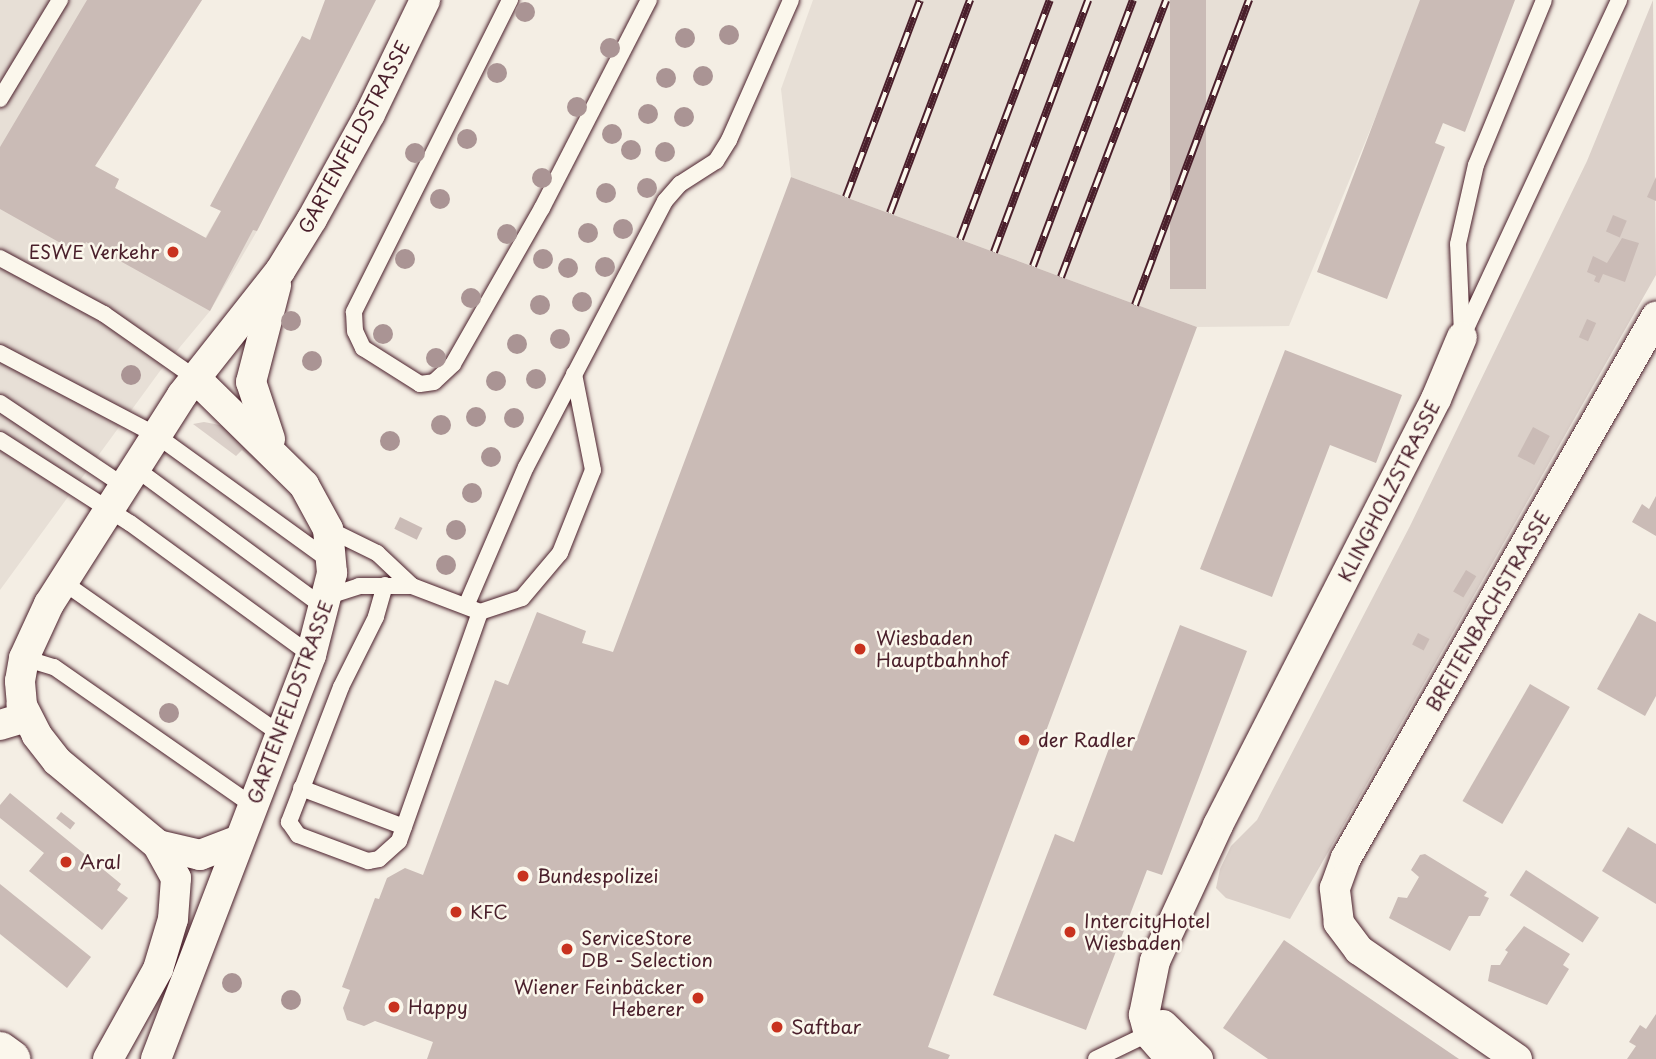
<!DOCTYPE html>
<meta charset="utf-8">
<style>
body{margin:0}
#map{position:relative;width:1656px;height:1059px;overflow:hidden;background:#f4eee4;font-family:"Playpen Sans",sans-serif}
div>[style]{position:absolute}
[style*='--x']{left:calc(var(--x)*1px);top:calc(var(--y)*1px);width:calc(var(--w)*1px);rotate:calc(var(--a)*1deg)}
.built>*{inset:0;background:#e7dfd6}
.green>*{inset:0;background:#dbd0c9}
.building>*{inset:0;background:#cabbb6;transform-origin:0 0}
.roads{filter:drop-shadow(0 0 2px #4a1f2b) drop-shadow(0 0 2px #4a1f2b)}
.lane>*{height:16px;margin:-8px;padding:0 8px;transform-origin:8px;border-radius:8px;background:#fbf7ec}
.street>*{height:30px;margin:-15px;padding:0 15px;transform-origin:15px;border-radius:15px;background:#fbf7ec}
.primary>*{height:38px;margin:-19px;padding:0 19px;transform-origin:19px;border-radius:19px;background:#fbf7ec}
.rail>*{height:8px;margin-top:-4px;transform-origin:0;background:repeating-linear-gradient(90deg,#fbf7ec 0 16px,#4a1f2b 0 32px);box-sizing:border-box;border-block:2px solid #4a1f2b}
.trees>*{width:20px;height:20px;margin:-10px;border-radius:50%;background:#aa9494}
.dots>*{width:19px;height:19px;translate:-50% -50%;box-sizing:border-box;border:4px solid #fbf7ec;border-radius:50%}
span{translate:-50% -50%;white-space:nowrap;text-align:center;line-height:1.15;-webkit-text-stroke:5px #fbf7ec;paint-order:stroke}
.street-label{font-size:19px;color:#4a1f2b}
.poi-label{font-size:19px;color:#4a1f2b}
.right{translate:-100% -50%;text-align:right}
.left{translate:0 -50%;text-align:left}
</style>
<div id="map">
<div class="built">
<div style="clip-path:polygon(0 0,202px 0,95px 166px,119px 179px,115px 188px,205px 238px,221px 211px,257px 231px,210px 311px,160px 371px,0 590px)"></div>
<div style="clip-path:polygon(813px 0,1424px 0,1289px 326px,1197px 327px,791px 177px,781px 89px)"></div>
</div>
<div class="green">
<div style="clip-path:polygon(1653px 0,1656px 275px,1290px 919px,1226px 898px,1216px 888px,1220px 869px,1231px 846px,1257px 820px,1410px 526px,1587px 161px)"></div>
<div style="clip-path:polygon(204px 422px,225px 426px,272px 475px,242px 450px,236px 456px,193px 424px)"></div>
</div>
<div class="building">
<div style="clip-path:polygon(87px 0,202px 0,95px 166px,119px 179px,115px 188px,206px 238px,221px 211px,210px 206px,302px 36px,310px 40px,325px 0,376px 0,257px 231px,253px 230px,210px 311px,86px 242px,80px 254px,0 209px,0 147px)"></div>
<div style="left:1170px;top:0;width:36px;height:289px"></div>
<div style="clip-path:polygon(1420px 0,1515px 0,1465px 132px,1443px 123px,1435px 143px,1445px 147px,1387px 299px,1317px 272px)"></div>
<div style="clip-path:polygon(791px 177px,1197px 327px,928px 1047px,950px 1055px,948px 1059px,427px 1059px,433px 1042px,375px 1021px,364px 1026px,347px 1020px,343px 1008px,350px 990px,342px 987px,375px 898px,379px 899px,387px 878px,405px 868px,423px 875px,495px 680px,508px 685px,537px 612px,586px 631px,582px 643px,613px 652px)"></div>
<div style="clip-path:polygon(1656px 177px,1656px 201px,1647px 197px)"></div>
<div style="left:1613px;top:215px;width:15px;height:18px;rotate:23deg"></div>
<div style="clip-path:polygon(1622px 238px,1639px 243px,1625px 282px,1603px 274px,1599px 283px,1594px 281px,1596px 276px,1587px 272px,1593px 256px,1607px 263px)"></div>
<div style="left:1587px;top:319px;width:10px;height:20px;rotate:24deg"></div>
<div style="clip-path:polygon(1285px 350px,1402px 395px,1376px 463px,1330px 445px,1272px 597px,1200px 569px)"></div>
<div style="left:1533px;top:427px;width:19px;height:33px;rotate:28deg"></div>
<div style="clip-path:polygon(1656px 496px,1656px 536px,1632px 522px,1642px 504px,1649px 509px)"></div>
<div style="left:400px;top:517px;width:25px;height:13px;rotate:26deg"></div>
<div style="left:1466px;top:570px;width:12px;height:25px;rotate:31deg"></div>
<div style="clip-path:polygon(1639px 613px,1656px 622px,1656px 696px,1645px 716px,1597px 689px)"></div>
<div style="clip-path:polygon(1180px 625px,1247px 651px,1162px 875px,1147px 870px,1086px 1030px,993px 995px,1055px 834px,1074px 842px,1111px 743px,1132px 751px)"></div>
<div style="left:1418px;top:633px;width:13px;height:13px;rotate:27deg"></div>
<div style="left:1530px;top:684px;width:46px;height:135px;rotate:30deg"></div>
<div style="clip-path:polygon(10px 793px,121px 884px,117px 890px,128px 898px,102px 930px,29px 871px,44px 853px,0 818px,0 805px)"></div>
<div style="left:61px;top:812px;width:18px;height:8px;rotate:38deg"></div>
<div style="clip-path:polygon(1628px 827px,1656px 844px,1656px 904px,1602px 871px)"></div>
<div style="clip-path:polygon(1425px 854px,1487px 892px,1484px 896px,1489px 898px,1480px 916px,1469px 916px,1450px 951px,1389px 918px,1398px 897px,1407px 898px,1419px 877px,1411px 870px,1420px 855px)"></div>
<div style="left:1526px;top:870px;width:87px;height:30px;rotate:33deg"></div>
<div style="clip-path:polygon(0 884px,91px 957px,67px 988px,0 934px)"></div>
<div style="clip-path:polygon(1524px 926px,1570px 954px,1563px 965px,1569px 969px,1547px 1005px,1488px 981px,1491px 965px,1500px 965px,1508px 952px,1505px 950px)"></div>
<div style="clip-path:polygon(1284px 940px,1459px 1059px,1268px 1059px,1223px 1028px)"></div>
<div style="clip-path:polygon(1656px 1014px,1656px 1059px,1627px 1059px,1636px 1046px,1629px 1042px,1640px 1025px,1646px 1029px)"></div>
</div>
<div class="roads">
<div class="lane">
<div style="--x:510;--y:0;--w:349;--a:116.6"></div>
<div style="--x:354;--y:312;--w:19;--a:87"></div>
<div style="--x:355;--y:331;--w:19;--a:65"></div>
<div style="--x:363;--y:348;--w:67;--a:32.3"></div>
<div style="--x:420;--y:384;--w:14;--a:-8"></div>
<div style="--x:434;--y:382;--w:26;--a:-43"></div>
<div style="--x:453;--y:364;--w:180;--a:-60.3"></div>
<div style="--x:542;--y:208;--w:234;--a:-62.8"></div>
<div style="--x:0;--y:99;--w:116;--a:-58.8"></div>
<div style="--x:0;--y:258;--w:118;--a:28.3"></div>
<div style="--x:104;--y:314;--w:110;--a:35"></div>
<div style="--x:1462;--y:334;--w:90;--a:-92.5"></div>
<div style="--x:1458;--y:244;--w:81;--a:-77.2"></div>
<div style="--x:1476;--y:165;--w:178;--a:-67.6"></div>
<div style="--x:1462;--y:337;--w:372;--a:-65"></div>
<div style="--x:0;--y:353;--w:176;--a:27.7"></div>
<div style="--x:156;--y:435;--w:215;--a:35.9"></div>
<div style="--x:0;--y:403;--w:149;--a:33.8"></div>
<div style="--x:0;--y:440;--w:154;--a:32.6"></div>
<div style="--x:130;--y:523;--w:224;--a:36.1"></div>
<div style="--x:135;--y:468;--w:237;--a:36.4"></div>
<div style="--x:328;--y:529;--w:55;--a:26.1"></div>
<div style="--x:377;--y:553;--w:48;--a:43.3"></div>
<div style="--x:63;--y:582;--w:264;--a:35"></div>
<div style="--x:385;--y:585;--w:33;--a:106"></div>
<div style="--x:376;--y:617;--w:78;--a:116.6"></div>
<div style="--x:341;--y:687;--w:145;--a:111.1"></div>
<div style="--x:289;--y:822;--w:16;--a:55"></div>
<div style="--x:298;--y:835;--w:75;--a:20.4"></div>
<div style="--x:368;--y:861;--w:11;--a:-10"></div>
<div style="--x:379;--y:859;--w:27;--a:-42"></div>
<div style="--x:399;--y:841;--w:243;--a:-70.5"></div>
<div style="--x:329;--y:596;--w:32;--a:-18"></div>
<div style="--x:359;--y:586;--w:53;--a:0"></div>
<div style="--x:412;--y:586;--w:73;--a:20.9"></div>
<div style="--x:480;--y:612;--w:44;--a:-18.4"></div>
<div style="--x:522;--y:598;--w:59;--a:-49.8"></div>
<div style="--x:560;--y:553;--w:89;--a:-68.3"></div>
<div style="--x:593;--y:470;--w:98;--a:-101.2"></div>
<div style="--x:466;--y:606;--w:151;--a:-66.7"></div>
<div style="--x:526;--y:467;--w:300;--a:-62.4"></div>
<div style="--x:665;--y:201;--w:23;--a:-49"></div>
<div style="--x:680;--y:184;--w:43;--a:-32.6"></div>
<div style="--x:716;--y:161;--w:25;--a:-58"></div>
<div style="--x:729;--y:140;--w:153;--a:-66.1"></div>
<div style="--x:24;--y:658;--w:31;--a:17"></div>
<div style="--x:54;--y:667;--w:243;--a:34.9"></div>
<div style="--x:301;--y:788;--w:110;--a:20.7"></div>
<div style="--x:1096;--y:1059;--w:64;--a:-25.8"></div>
</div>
<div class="street">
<div style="--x:270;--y:439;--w:60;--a:-108.4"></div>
<div style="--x:251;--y:382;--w:100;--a:-75.5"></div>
<div style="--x:0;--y:725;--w:27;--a:-17"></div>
<div style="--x:158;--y:845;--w:43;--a:13.4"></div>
<div style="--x:200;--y:855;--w:42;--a:-21"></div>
<div style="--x:1163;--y:1025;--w:49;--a:44.2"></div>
<div style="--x:108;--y:1059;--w:103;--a:-60.9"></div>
<div style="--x:158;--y:969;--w:52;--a:-73.3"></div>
<div style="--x:173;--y:919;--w:41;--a:-85.8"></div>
<div style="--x:176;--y:878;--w:38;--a:-119"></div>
<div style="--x:158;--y:845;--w:131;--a:-140.3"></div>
<div style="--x:57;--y:761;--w:33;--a:-128"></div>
<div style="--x:37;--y:735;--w:34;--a:-117"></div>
<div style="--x:22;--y:705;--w:24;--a:-95"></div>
<div style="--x:20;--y:681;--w:23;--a:-80"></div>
<div style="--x:24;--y:658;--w:60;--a:-65.2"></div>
<div style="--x:49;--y:604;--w:248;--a:-57.5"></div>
<div style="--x:182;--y:395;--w:158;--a:-51.7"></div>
<div style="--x:280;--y:271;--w:61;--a:-58.4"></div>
<div style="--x:312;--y:219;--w:120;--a:-61.1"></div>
<div style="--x:370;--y:114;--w:127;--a:-64.2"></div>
<div style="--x:156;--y:1059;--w:433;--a:-69"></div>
<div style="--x:311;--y:655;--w:85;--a:-75.6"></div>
<div style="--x:332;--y:573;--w:44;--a:-95.2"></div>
<div style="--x:328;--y:529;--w:50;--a:-118.6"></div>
<div style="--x:304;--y:485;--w:154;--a:-135.5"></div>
<div style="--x:1171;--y:1059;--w:33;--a:-131"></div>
<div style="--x:1149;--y:1034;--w:20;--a:-105"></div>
<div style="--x:1144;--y:1015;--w:55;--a:-78.5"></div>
<div style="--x:1155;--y:961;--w:150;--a:-65.1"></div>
<div style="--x:1218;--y:825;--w:479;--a:-62.9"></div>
<div style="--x:1436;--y:399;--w:67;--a:-67.2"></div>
<div style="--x:1517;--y:1059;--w:192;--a:-145.4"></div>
<div style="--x:1359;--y:950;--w:34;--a:-127"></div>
<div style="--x:1339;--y:923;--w:35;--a:-97"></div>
<div style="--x:1335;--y:888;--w:32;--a:-70"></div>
<div style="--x:1346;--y:858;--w:624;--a:-60.19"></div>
</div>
<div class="primary">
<div style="--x:0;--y:1051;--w:14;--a:36"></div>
</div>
</div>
<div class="rail">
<div style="--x:846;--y:197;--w:210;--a:-69.4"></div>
<div style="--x:890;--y:213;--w:228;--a:-69.4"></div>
<div style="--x:960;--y:239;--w:255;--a:-69.4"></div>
<div style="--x:994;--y:252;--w:269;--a:-69.5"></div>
<div style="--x:1033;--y:266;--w:284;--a:-69.4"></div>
<div style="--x:1061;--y:277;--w:296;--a:-69.2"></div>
<div style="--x:1135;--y:305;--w:326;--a:-69.5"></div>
</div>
<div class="trees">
<div style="left:525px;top:12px"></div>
<div style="left:729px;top:35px"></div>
<div style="left:685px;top:38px"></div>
<div style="left:610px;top:48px"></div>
<div style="left:497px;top:73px"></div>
<div style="left:703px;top:76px"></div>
<div style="left:666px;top:78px"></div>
<div style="left:577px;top:107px"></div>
<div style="left:648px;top:114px"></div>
<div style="left:684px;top:117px"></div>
<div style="left:612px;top:134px"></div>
<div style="left:467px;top:139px"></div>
<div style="left:631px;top:150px"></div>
<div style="left:665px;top:152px"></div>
<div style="left:415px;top:153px"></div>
<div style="left:542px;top:178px"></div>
<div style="left:647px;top:188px"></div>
<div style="left:606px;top:193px"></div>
<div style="left:440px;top:199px"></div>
<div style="left:623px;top:229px"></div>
<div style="left:588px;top:233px"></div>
<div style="left:507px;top:234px"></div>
<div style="left:405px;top:259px"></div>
<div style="left:543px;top:259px"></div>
<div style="left:605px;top:267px"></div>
<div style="left:568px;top:268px"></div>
<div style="left:471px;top:298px"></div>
<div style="left:582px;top:302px"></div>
<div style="left:540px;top:305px"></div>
<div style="left:291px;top:321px"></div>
<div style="left:383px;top:334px"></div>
<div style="left:560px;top:339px"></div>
<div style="left:517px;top:344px"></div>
<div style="left:436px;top:358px"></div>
<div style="left:312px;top:361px"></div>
<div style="left:131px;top:375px"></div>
<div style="left:536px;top:379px"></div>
<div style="left:496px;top:381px"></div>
<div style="left:476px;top:417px"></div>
<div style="left:514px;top:418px"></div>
<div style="left:441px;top:425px"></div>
<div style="left:390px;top:441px"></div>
<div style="left:491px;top:457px"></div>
<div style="left:472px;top:493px"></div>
<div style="left:456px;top:530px"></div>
<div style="left:446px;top:565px"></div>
<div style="left:169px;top:713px"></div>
<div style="left:232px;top:983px"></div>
<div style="left:291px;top:1000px"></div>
</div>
<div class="dots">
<div style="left:173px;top:252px;background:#c8321e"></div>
<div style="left:860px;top:649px;background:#c8321e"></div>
<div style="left:1024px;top:740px;background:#c8321e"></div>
<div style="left:66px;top:862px;background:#c8321e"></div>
<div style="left:523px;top:876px;background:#c8321e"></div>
<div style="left:456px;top:912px;background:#c8321e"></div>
<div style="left:1070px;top:932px;background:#c8321e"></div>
<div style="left:567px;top:949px;background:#c8321e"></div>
<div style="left:698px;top:998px;background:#c8321e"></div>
<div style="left:394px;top:1007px;background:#c8321e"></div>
<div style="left:777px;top:1027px;background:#c8321e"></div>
</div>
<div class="street-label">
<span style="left:354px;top:137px;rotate:-62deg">GARTENFELDSTRASSE</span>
<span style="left:1389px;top:491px;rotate:-63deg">KLINGHOLZSTRASSE</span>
<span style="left:1488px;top:611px;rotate:-60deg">BREITENBACHSTRASSE</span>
<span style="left:290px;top:702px;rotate:-70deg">GARTENFELDSTRASSE</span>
</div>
<div class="poi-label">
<span class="right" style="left:159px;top:252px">ESWE Verkehr</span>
<span class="left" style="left:876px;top:649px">Wiesbaden<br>Hauptbahnhof</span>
<span class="left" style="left:1038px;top:740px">der Radler</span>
<span class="left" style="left:80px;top:862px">Aral</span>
<span class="left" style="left:537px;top:876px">Bundespolizei</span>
<span class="left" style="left:470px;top:912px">KFC</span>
<span class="left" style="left:1084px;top:932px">IntercityHotel<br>Wiesbaden</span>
<span class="left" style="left:581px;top:949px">ServiceStore<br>DB - Selection</span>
<span class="right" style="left:684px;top:998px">Wiener Feinbäcker<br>Heberer</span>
<span class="left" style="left:408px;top:1007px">Happy</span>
<span class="left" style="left:791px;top:1027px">Saftbar</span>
</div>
</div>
